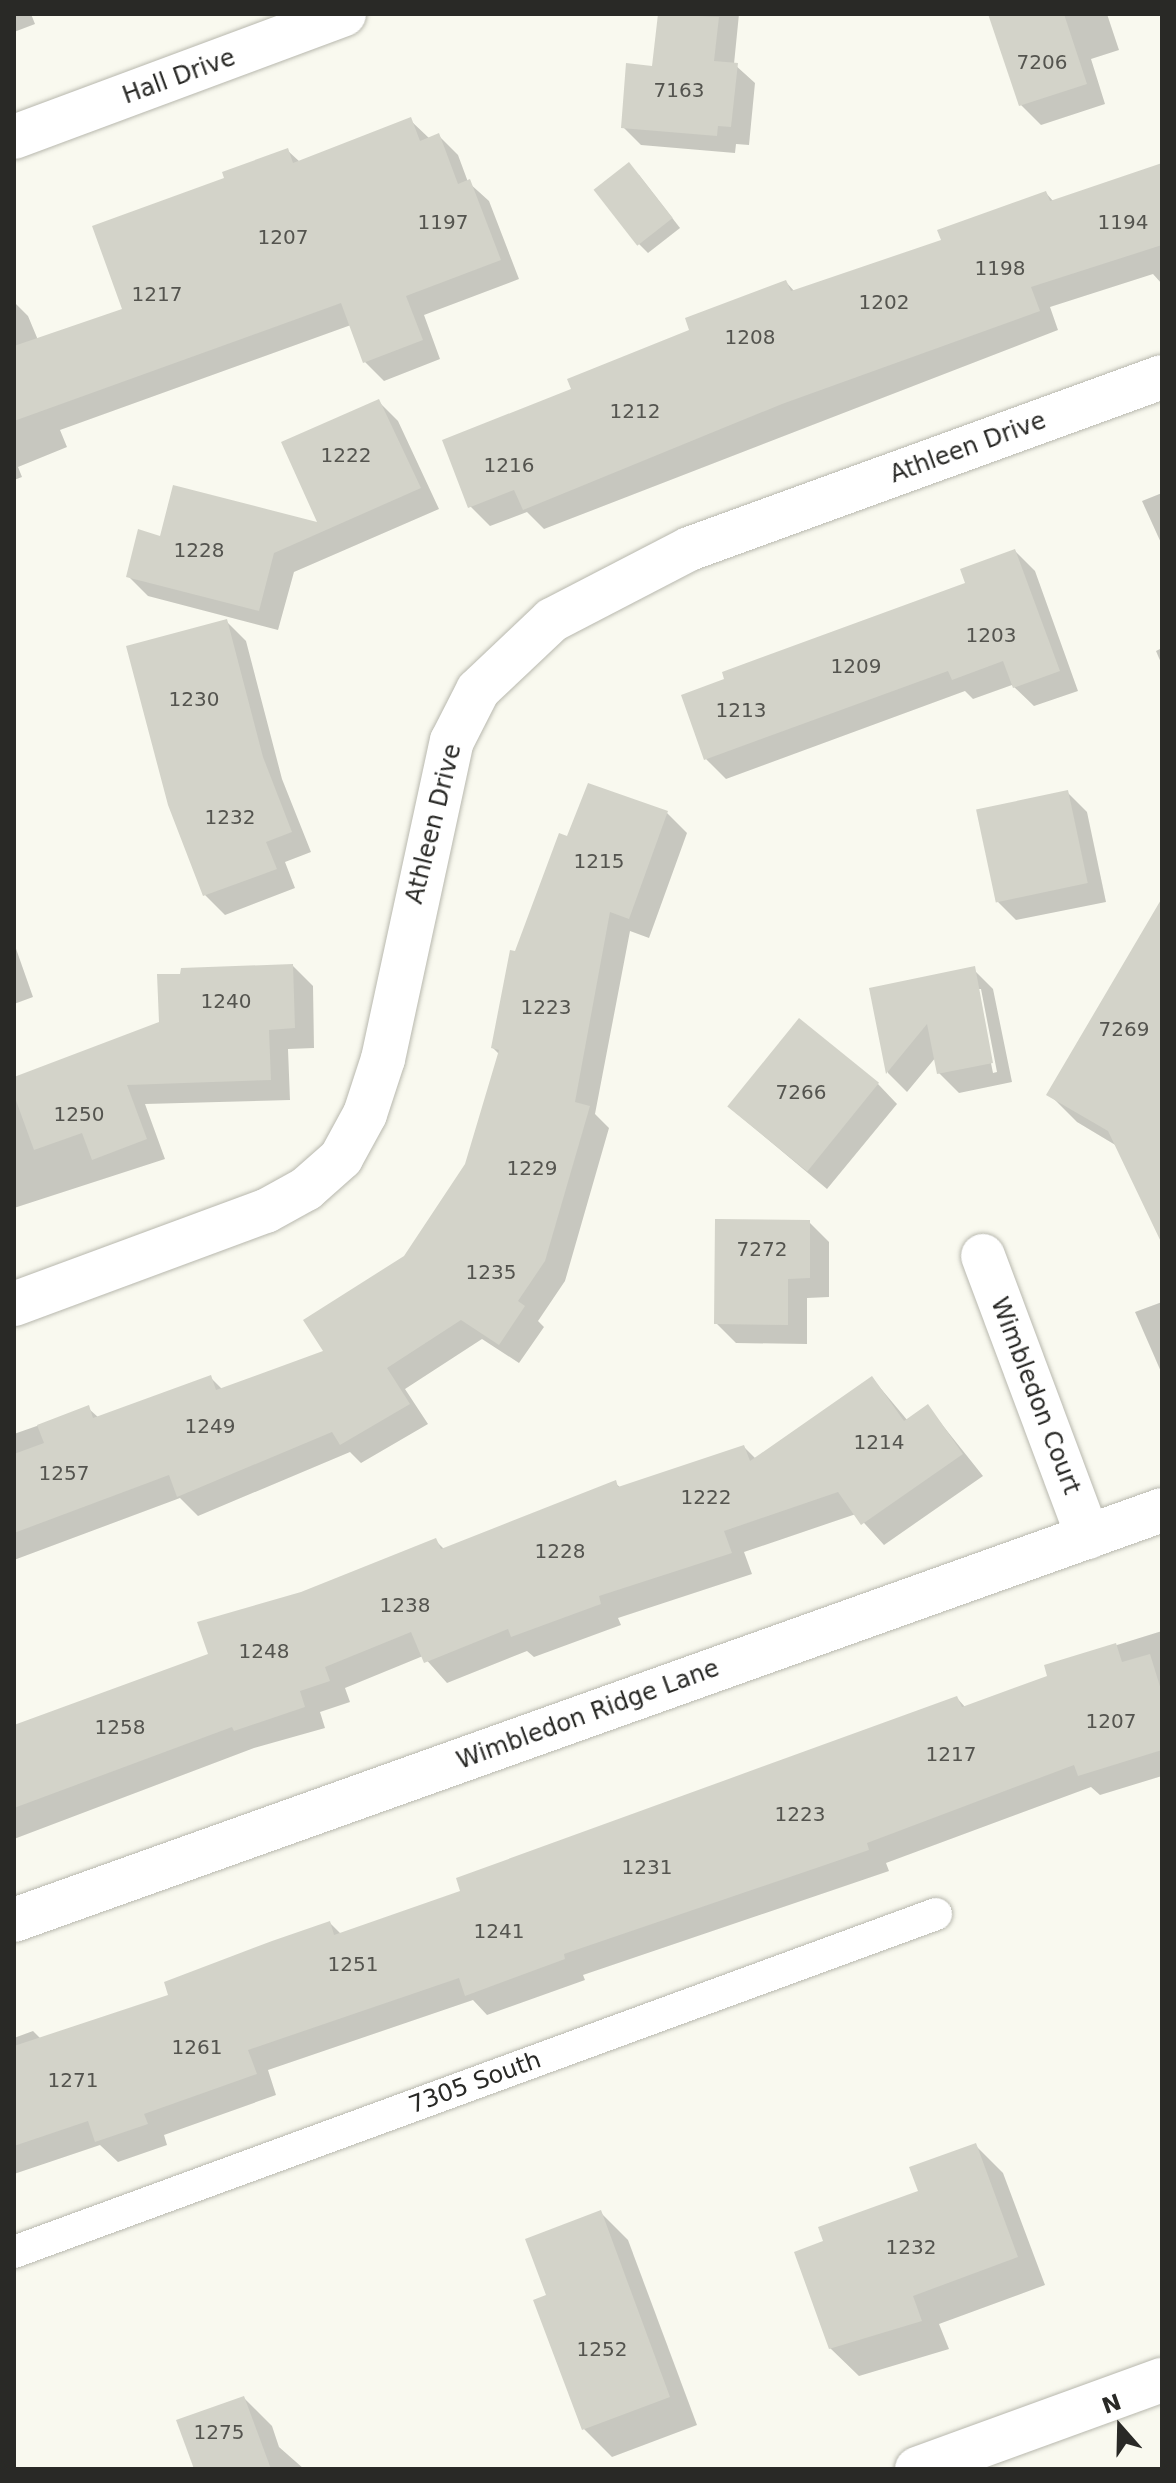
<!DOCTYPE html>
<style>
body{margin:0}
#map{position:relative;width:1176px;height:2483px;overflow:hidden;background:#f9f9ef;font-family:"DejaVu Sans",sans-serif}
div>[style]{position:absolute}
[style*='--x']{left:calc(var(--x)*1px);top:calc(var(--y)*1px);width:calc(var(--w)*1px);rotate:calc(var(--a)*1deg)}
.shadow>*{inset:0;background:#0003}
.building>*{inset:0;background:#d3d3c9;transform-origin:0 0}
.roads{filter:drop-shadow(0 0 2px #b8b8ae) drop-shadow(0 0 2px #b8b8ae)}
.service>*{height:32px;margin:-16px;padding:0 16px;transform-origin:16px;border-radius:16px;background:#fff}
.minor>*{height:44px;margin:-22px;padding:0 22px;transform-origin:22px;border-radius:22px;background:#fff}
span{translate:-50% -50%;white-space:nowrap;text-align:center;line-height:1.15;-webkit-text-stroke:6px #fff;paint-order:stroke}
.number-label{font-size:20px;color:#54544f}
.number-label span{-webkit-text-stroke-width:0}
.street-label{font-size:24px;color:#292926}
.frame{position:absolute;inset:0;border:16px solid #292926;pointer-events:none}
.north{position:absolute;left:1080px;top:2387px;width:80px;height:80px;-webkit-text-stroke:6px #fff;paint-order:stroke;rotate:340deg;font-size:22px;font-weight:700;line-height:32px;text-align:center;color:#292926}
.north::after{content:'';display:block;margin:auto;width:28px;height:36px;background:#292926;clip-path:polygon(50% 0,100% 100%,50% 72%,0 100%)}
</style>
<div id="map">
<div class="shadow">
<div style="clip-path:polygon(14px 14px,31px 14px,35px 24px,14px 32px)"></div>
<div style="clip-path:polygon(660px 14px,739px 14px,734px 64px,755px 83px,749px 145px,736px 144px,735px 153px,641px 145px,623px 127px,654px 68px)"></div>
<div style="clip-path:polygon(990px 14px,1107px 14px,1119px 50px,1091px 59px,1105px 104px,1041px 125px,1021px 105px)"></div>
<div style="clip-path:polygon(410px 120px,430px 139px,439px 136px,458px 155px,468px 182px,489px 201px,519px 279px,424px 315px,440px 359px,384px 381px,365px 362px,351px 325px,60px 430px,67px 447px,18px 467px,22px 477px,14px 480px,14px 302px,28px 316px,38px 340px,124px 311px,227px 179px,287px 150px,300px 162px)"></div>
<div style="clip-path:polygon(1162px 165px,1162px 284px,1153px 274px,1050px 307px,1058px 330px,544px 529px,527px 512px,490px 526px,470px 506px,574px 390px,786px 282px,795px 292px,943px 241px,1046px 193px,1054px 202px)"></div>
<div style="clip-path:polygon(639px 175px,680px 228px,648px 253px,638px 243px)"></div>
<div style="clip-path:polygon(378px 401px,398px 421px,439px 509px,294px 572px,278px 630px,148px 596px,128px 576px,162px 538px,320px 525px)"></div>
<div style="clip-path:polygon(1162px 493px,1162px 545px,1142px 501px)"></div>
<div style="clip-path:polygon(1015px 551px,1035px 571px,1078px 691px,1034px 706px,1012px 685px,973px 699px,965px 691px,726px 779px,706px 759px)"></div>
<div style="clip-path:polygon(226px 621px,246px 641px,282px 779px,311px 852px,285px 862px,295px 888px,225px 915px,205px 895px)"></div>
<div style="clip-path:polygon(1162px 648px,1162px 665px,1156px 651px)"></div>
<div style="clip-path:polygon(1067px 792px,1087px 812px,1106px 902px,1016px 920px,996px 900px)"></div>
<div style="clip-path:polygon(667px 813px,687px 833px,649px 938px,630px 931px,595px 1114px,609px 1128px,565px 1281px,538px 1321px,544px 1327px,519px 1363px,482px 1339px,405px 1389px,428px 1424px,361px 1463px,350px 1452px,198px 1516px,180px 1498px,14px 1560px,14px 1434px,88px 1408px,99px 1418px,210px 1377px,222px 1389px,326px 1352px,405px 1258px,467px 1165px,499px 1054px,493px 1048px,516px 954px,569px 839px)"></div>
<div style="clip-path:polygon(14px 943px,33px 997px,14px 1004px)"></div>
<div style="clip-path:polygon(1162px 965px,1162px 1239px,1117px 1146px,1077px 1122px,1049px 1094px)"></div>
<div style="clip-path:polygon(293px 966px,313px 986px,314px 1048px,288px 1049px,290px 1100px,145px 1104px,165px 1159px,14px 1208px,14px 1079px,161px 1024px)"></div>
<div style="clip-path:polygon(evenodd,973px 969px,993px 989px,1012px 1082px,959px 1093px,939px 1073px,936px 1057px,907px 1092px,888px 1073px,871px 989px,973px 969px,976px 989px,981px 989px,997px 1072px,993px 1073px,976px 989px)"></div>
<div style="clip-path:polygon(878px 1084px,897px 1104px,827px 1189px,729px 1107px)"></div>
<div style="clip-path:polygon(809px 1222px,829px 1242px,829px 1297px,807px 1298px,807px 1344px,736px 1343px,716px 1323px)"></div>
<div style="clip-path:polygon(1162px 1302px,1162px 1374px,1135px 1312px)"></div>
<div style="clip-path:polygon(872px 1378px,908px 1421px,928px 1407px,983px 1476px,884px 1545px,856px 1514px,744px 1552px,752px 1574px,618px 1618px,621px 1625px,534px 1657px,527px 1651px,447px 1683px,423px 1656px,345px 1688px,350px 1702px,320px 1712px,325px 1728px,254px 1748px,14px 1839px,14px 1727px,211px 1656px,301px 1594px,436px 1541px,445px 1550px,615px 1483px,621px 1488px,744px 1447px,756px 1459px)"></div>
<div style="clip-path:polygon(1162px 1631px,1162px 1776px,1100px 1795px,1091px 1787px,886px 1863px,889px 1871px,583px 1975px,585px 1980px,487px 2015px,473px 2000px,268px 2070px,276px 2095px,164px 2135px,167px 2145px,118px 2162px,100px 2145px,14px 2174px,14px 2038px,33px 2031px,41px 2039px,170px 1996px,330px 1923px,341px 1934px,463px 1892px,957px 1698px,966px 1708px,1050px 1677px,1046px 1667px)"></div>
<div style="clip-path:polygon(975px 2145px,1003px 2173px,1045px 2285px,939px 2324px,949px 2349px,859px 2376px,830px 2348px,826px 2243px,920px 2192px)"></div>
<div style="clip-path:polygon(600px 2212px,628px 2240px,697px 2425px,612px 2457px,584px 2429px,548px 2296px)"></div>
<div style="clip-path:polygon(244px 2398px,272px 2426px,279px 2447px,304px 2469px,196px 2469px)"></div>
</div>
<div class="building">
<div style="clip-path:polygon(658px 14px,719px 17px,714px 61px,738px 63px,731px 127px,718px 126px,717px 136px,621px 128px,626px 63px,652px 66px)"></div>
<div style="clip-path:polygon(988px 14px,1064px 14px,1087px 84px,1019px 106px)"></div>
<div style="clip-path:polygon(411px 117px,420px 141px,439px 133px,458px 184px,470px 179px,501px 260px,406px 296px,423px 340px,363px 363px,341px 303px,14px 421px,14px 346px,122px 309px,92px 226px,224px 178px,222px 172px,288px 148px,293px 163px)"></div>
<div style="left:629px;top:162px;width:71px;height:45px;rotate:52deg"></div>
<div style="clip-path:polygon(1162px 163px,1162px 245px,1031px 287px,1040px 311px,782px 404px,523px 510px,514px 490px,468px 508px,442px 440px,571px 389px,567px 379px,689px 330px,685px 318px,786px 280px,791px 291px,941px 240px,937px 230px,1046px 191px,1050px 201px)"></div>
<div style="clip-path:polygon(379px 399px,421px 488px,274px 553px,259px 611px,126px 577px,138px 529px,160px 536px,173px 485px,317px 522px,281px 442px)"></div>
<div style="clip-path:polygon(1015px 549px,1060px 671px,1013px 688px,1003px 661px,952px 680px,948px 671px,704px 760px,681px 695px,724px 679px,722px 672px,965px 583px,960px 569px)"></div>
<div style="clip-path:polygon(227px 619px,263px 757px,292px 832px,266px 842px,277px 869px,203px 896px,168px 805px,126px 646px)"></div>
<div style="clip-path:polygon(588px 783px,668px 811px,629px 919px,610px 912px,575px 1102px,590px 1106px,545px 1261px,518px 1301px,525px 1306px,499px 1345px,461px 1320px,387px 1368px,410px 1404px,340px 1445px,332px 1432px,177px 1497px,169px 1475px,14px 1533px,14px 1454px,44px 1443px,37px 1425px,89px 1405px,93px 1418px,211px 1375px,216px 1390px,323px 1351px,303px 1320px,404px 1256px,465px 1164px,499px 1050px,491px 1048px,510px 950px,515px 951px,559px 833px,567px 836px)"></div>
<div style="left:1068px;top:790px;width:95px;height:94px;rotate:78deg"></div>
<div style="clip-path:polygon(1162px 898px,1162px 1244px,1108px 1131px,1046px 1095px)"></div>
<div style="clip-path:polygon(293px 964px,295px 1028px,269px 1030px,271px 1080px,127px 1085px,147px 1139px,92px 1160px,82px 1133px,34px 1150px,14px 1095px,14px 1077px,159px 1022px,157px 974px,180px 974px,181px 968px)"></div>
<div style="clip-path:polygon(975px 966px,993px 1063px,937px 1074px,927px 1024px,886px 1074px,869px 988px)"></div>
<div style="left:799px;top:1018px;width:103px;height:114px;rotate:39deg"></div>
<div style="clip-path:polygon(715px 1219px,810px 1220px,810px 1278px,788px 1279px,788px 1325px,714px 1324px)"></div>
<div style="clip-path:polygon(872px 1376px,904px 1421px,928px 1404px,963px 1454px,861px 1525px,838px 1492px,724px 1531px,732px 1553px,599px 1596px,601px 1604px,511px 1637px,508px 1629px,424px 1663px,411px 1632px,325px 1667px,330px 1681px,300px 1691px,305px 1707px,234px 1731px,232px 1727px,14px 1808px,14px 1725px,208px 1654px,197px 1622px,301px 1592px,436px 1538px,441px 1549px,616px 1480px,618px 1487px,744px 1445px,750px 1461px)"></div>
<div style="clip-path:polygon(1116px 1643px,1122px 1662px,1150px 1654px,1162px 1693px,1162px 1750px,1078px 1776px,1074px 1765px,867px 1843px,869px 1850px,564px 1954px,565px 1959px,465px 1996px,459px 1978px,248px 2050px,257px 2074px,144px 2114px,148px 2124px,95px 2142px,88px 2121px,14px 2146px,14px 2046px,168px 1995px,164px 1982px,272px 1941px,330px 1921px,334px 1935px,460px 1891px,456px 1878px,957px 1696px,962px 1707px,1047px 1676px,1044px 1665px)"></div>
<div style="clip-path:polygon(976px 2143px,1018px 2257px,913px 2296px,922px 2321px,829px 2349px,794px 2252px,823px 2241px,818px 2227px,918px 2191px,909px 2167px)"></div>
<div style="clip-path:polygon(601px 2210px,670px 2397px,582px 2430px,533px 2300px,546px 2295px,525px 2239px)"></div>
<div style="clip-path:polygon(244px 2396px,271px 2469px,194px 2469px,176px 2420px)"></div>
</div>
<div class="roads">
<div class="service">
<div style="--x:14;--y:2252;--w:982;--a:-20.13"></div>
</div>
<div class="minor">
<div style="--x:14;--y:137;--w:352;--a:-20.4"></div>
<div style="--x:983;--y:1256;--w:300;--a:69.5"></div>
<div style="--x:14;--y:1304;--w:269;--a:-20.3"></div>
<div style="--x:266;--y:1211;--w:46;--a:-28.8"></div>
<div style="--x:306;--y:1189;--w:47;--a:-41.5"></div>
<div style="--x:341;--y:1158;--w:50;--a:-61.4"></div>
<div style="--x:365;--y:1114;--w:58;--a:-71.9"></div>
<div style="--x:383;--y:1059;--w:325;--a:-77.8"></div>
<div style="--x:452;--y:741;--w:57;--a:-63"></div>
<div style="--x:478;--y:690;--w:102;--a:-43.4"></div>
<div style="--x:552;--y:620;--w:154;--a:-27.4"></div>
<div style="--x:689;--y:549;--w:503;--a:-19.98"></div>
<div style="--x:14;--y:1920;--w:1219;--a:-19.65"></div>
<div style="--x:917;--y:2469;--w:261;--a:-20"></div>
</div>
</div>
<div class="number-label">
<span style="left:1042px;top:62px">7206</span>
<span style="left:679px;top:90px">7163</span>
<span style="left:443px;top:222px">1197</span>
<span style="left:1123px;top:222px">1194</span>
<span style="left:283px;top:237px">1207</span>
<span style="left:1000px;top:268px">1198</span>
<span style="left:157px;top:294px">1217</span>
<span style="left:884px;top:302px">1202</span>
<span style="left:750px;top:337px">1208</span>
<span style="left:635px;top:411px">1212</span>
<span style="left:346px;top:455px">1222</span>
<span style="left:509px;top:465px">1216</span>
<span style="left:199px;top:550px">1228</span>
<span style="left:991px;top:635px">1203</span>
<span style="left:856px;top:666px">1209</span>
<span style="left:194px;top:699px">1230</span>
<span style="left:741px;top:710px">1213</span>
<span style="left:230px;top:817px">1232</span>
<span style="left:599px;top:861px">1215</span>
<span style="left:226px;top:1001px">1240</span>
<span style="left:546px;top:1007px">1223</span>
<span style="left:1124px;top:1029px">7269</span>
<span style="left:801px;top:1092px">7266</span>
<span style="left:79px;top:1114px">1250</span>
<span style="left:532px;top:1168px">1229</span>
<span style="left:762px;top:1249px">7272</span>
<span style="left:491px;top:1272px">1235</span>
<span style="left:210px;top:1426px">1249</span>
<span style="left:879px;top:1442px">1214</span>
<span style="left:64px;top:1473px">1257</span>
<span style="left:706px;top:1497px">1222</span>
<span style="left:560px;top:1551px">1228</span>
<span style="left:405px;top:1605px">1238</span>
<span style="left:264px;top:1651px">1248</span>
<span style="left:1111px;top:1721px">1207</span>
<span style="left:120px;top:1727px">1258</span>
<span style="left:951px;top:1754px">1217</span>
<span style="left:800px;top:1814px">1223</span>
<span style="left:647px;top:1867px">1231</span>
<span style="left:499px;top:1931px">1241</span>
<span style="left:353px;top:1964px">1251</span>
<span style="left:197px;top:2047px">1261</span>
<span style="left:73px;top:2080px">1271</span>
<span style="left:911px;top:2247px">1232</span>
<span style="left:602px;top:2349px">1252</span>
<span style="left:219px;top:2432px">1275</span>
</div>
<div class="street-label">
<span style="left:179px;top:77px;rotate:-20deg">Hall Drive</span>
<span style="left:968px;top:448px;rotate:-20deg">Athleen Drive</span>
<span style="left:434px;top:824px;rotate:-76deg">Athleen Drive</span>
<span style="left:1035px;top:1396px;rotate:69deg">Wimbledon Court</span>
<span style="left:588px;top:1715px;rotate:-20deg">Wimbledon Ridge Lane</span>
<span style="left:475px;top:2083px;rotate:-20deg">7305 South</span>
</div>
<div class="frame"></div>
<div class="north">N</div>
</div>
